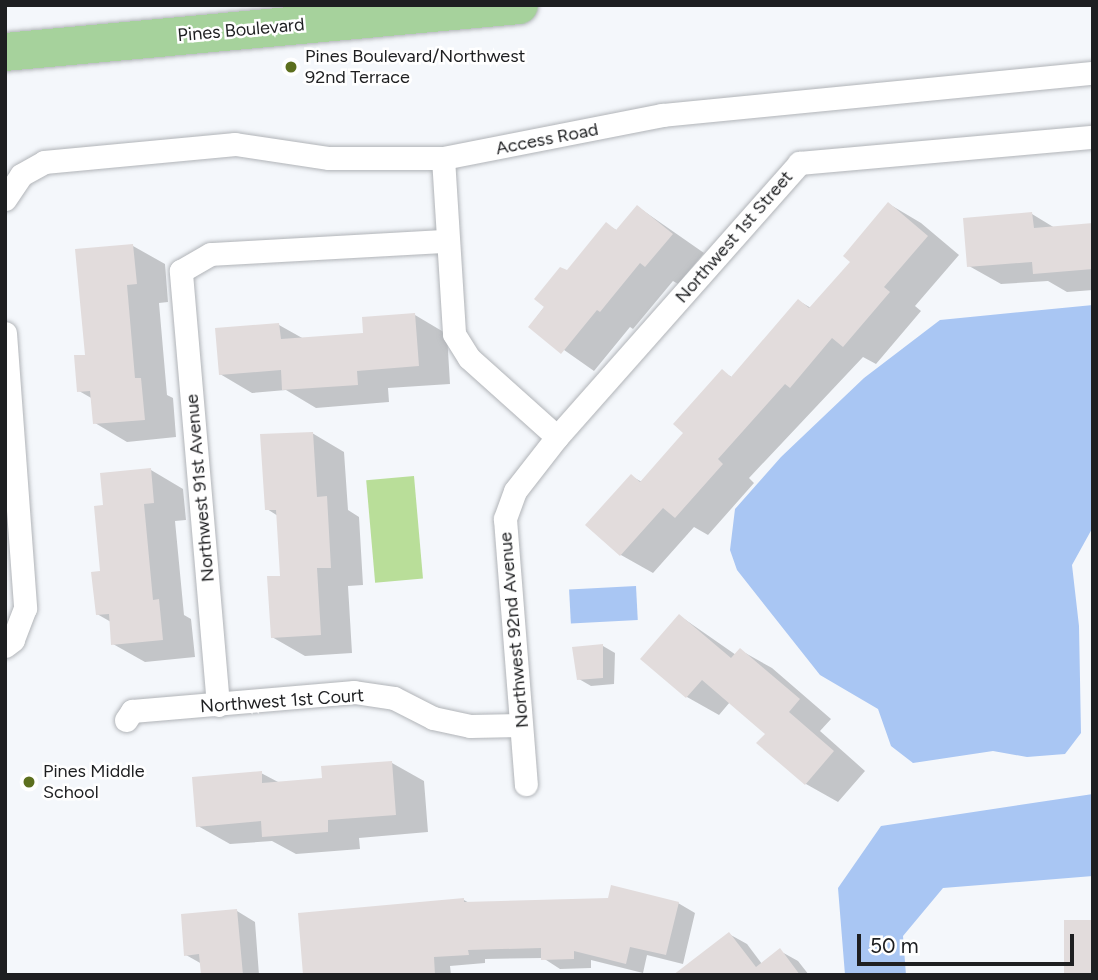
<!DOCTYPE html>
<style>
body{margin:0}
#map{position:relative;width:1098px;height:980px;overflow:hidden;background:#f4f7fb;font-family:Figtree,sans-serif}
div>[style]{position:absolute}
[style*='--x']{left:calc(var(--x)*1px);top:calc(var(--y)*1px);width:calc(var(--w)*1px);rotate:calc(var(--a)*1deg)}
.green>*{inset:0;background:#b9de99;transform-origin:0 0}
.water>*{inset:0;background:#a9c6f3;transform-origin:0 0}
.shadow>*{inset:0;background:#0003}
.building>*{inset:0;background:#e2dcdc;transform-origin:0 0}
.roads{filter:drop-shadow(0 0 2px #b1b4b8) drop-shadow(0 0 2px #b1b4b8)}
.minor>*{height:23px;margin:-11.5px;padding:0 11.5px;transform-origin:11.5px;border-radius:11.5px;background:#fff}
.trunk>*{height:38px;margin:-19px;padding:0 19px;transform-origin:19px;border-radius:19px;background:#a6d29c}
.dots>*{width:19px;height:19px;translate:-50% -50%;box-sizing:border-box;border:4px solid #fff;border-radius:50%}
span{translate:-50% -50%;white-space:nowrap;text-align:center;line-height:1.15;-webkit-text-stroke:5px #fff;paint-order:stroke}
.street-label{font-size:18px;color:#1e1f21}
.poi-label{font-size:18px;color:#1e1f21}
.left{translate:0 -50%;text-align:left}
.frame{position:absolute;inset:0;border:7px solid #1e1f21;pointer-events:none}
.scale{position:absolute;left:857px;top:934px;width:217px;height:32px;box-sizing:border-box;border:4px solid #1e1f21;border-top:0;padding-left:9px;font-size:21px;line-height:24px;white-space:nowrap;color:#1e1f21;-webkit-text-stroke:5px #fff;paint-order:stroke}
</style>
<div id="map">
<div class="green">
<div style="left:414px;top:476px;width:103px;height:48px;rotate:85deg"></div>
</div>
<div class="water">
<div style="clip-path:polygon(1093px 305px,1093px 527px,1072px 565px,1079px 626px,1081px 733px,1065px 754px,1027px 757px,993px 751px,913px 763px,891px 746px,878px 709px,820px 675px,737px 570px,730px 550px,735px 509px,781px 457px,864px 378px,940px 320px)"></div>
<div style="left:636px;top:586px;width:34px;height:67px;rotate:87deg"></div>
<div style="clip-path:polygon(1093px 794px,1093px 876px,943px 888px,903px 936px,906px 975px,845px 975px,838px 888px,881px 826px)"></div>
</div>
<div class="shadow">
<div style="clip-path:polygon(889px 204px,921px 223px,959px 255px,915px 306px,921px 311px,876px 364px,863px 357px,749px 478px,754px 483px,708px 535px,694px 527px,653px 573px,621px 555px,587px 525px,631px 476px,642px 482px,685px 433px,722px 371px,733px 378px,799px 301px,811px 308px,852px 261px)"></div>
<div style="clip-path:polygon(638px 207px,704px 253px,678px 284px,673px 281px,633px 329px,630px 327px,594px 371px,530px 326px,606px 224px,618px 231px)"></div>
<div style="clip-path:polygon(1032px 214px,1055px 228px,1093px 224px,1093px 290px,1067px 292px,1048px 281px,1001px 284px,969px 266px)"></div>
<div style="clip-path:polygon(133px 246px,165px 264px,168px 302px,159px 303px,167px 395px,173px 398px,176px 437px,127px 442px,95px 423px,93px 399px,79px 391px,86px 356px)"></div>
<div style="clip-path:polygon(415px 315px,447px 334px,450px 384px,388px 388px,389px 402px,316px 408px,286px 390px,252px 393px,220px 374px,279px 325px,304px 339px,365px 334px)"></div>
<div style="clip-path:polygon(312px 433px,344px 452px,348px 510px,359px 517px,363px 585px,348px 586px,352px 653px,305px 656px,272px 637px,282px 577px,278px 516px,267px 509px)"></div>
<div style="clip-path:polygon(151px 470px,183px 489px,186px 520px,175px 521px,184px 615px,191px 619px,195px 657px,145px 662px,113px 644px,111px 622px,97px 614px,105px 507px)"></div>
<div style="clip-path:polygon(680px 616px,736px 655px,740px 650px,772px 668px,831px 719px,820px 731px,865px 771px,838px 802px,806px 784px,768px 734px,730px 702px,719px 715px,687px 697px)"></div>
<div style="clip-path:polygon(603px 646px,615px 653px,614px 684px,591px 686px,579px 679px)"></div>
<div style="clip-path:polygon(392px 763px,424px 781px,428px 832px,359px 838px,360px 849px,296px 854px,272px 841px,230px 844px,198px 826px,261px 773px,280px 783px,324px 780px)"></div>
<div style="clip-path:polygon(464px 900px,471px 904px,678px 903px,695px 913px,683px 964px,647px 955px,643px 973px,591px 960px,591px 968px,560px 969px,543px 958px,485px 959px,485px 963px,450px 966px,451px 975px,305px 975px)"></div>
<div style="clip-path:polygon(237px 911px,255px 922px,259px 975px,203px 975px,202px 964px,186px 955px)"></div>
<div style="clip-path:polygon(729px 934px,747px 944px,762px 964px,780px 951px,798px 961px,809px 975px,695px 975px)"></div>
</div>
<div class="building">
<div style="clip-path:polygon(888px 202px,928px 236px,884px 287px,890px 292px,843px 347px,832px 338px,790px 388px,785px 384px,718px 459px,723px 464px,675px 518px,663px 508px,620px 556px,585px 525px,631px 474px,640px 482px,683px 433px,673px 424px,722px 369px,731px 377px,798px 299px,809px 308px,850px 262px,843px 256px)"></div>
<div style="clip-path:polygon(637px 205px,673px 234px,645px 267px,640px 263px,600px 312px,597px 310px,561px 354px,528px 327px,544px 307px,534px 299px,560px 267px,567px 270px,606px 222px,616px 230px)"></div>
<div style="clip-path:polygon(1032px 212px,1034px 228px,1093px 223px,1093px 269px,1033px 274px,1032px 262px,967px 267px,963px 218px)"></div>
<div style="clip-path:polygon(133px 244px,137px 284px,127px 285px,135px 378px,141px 378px,145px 420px,93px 424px,90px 391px,77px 392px,74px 355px,85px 355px,75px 249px)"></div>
<div style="clip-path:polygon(415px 313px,419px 366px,357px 371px,358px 385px,282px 390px,281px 370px,219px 375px,215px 328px,279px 323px,281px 339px,363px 333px,362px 317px)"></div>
<div style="clip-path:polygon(313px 432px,317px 497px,327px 496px,331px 568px,317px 568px,321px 635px,271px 638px,267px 576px,280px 576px,276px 510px,265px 510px,260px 434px)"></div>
<div style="clip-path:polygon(151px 468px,154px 503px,144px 504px,153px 600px,159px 599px,163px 640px,111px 645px,109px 614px,96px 615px,91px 572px,100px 571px,94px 506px,103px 505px,100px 473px)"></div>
<div style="clip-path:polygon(679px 614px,731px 658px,740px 648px,800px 699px,789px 712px,834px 751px,805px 785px,756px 743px,765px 734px,702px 680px,686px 698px,640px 659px)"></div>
<div style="clip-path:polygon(603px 644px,603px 678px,577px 680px,572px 647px)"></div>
<div style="clip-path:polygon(392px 761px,396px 815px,328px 820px,328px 832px,262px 837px,261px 821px,196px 827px,192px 777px,262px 771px,262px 783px,322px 778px,321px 766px)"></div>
<div style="clip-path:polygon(611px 885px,679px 902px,666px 955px,630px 947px,626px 964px,574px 951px,574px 959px,541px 960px,541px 948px,468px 950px,469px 955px,434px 957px,435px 975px,303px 975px,298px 913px,464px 898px,464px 902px,608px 898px)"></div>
<div style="clip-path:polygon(237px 909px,243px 975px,201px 975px,199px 954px,184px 956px,181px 914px)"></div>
<div style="left:1093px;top:920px;width:55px;height:29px;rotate:90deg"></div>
<div style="clip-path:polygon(729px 932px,756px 967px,780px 948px,800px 975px,673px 975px)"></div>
</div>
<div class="roads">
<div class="minor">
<div style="--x:443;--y:158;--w:176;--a:86.4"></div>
<div style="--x:454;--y:334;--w:28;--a:58"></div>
<div style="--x:469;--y:358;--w:118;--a:41.9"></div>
<div style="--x:557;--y:437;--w:68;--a:127.9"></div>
<div style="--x:515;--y:491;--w:30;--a:110"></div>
<div style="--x:505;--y:519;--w:266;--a:85.5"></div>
<div style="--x:5;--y:199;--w:29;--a:-56"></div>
<div style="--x:21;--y:175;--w:26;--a:-29"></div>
<div style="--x:44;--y:162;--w:192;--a:-5.4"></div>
<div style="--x:235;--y:144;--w:95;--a:8.5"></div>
<div style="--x:329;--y:158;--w:114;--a:0"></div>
<div style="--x:443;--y:158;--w:223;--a:-11.1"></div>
<div style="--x:662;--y:115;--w:433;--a:-5.6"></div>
<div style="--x:5;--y:333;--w:276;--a:85.8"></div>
<div style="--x:25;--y:608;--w:34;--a:111"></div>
<div style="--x:13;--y:640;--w:10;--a:143"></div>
<div style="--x:557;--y:437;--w:366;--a:-48.5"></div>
<div style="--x:799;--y:163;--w:295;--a:-5.1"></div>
<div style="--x:218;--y:705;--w:436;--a:-94.9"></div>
<div style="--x:181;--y:271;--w:34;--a:-30"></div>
<div style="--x:211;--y:254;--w:234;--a:-3.2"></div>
<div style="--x:126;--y:720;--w:11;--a:-56"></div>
<div style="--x:132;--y:711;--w:223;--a:-4.9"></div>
<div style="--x:354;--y:692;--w:40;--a:8.5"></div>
<div style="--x:394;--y:698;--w:44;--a:27.1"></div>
<div style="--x:433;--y:718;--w:38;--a:12"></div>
<div style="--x:470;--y:726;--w:51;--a:-1.1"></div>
</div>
<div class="trunk">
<div style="--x:5;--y:52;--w:516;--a:-5.22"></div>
</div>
</div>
<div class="dots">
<div style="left:291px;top:67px;background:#5c6f1e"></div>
<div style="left:29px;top:782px;background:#5c6f1e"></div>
</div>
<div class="street-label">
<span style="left:241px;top:30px;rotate:-5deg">Pines Boulevard</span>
<span style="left:547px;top:139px;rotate:-11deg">Access Road</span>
<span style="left:734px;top:237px;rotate:-49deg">Northwest 1st Street</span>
<span style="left:200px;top:488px;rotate:-95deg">Northwest 91st Avenue</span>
<span style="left:514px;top:630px;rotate:-95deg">Northwest 92nd Avenue</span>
<span style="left:282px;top:701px;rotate:-4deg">Northwest 1st Court</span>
</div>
<div class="poi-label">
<span class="left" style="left:305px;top:67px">Pines Boulevard/Northwest<br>92nd Terrace</span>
<span class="left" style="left:43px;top:782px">Pines Middle<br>School</span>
</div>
<div class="frame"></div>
<div class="scale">50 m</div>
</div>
